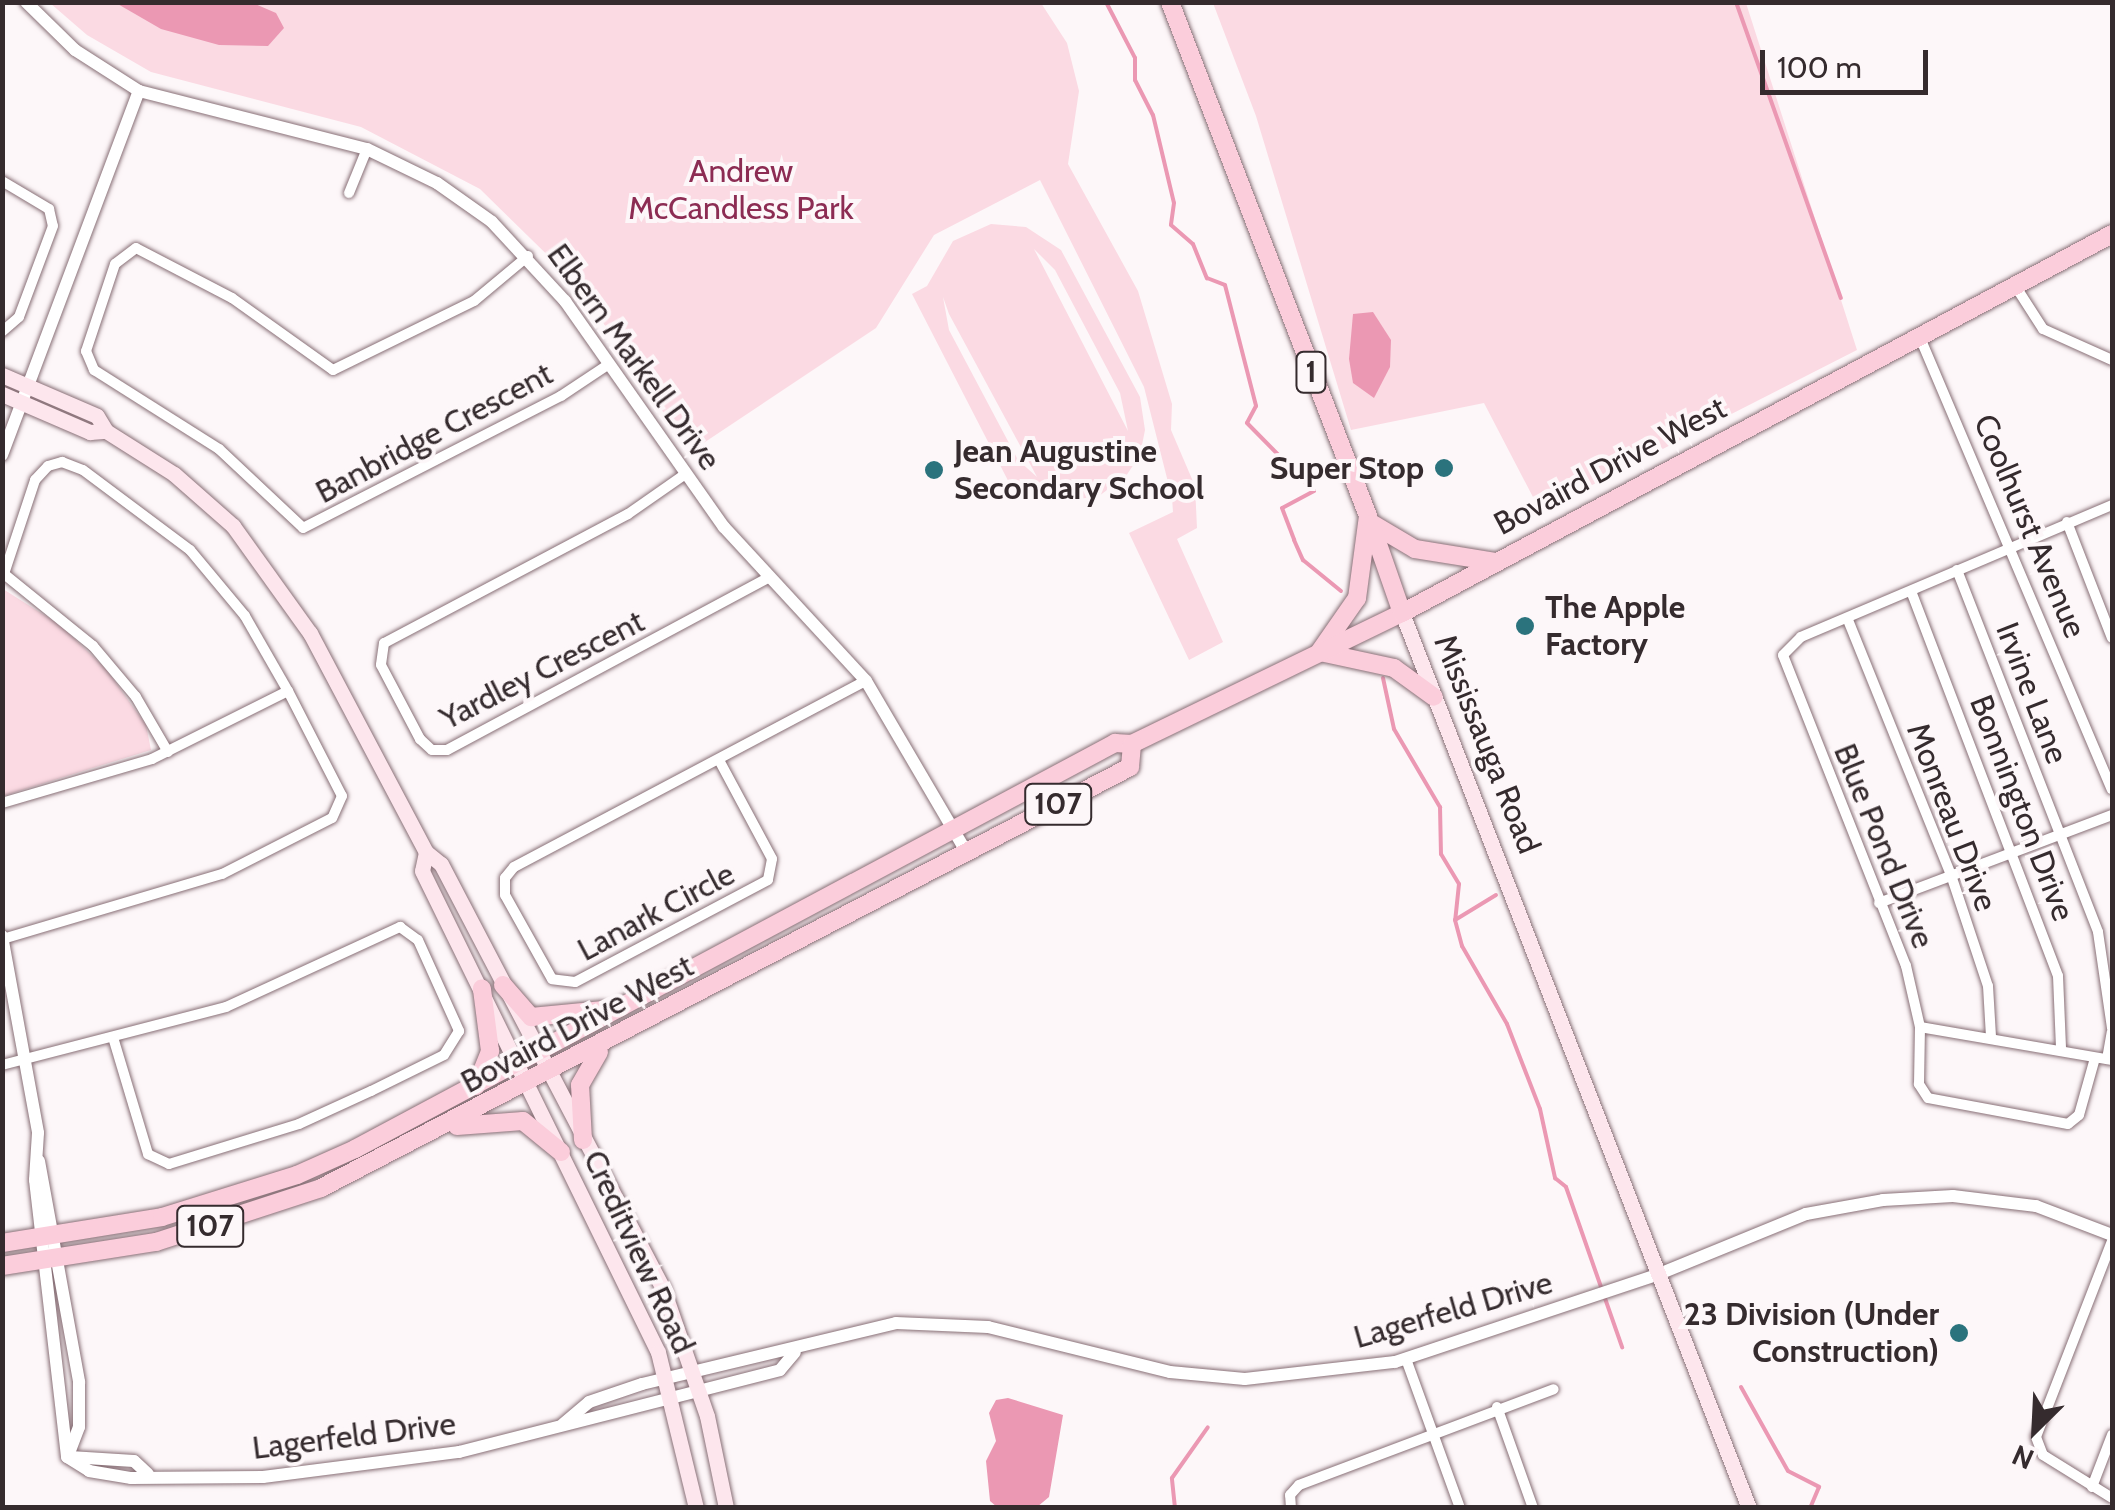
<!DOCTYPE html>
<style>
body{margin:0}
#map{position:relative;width:2115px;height:1510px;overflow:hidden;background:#fdf7f9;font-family:Cabin,sans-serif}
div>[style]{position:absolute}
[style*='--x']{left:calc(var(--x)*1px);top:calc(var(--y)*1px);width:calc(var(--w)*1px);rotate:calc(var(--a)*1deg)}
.green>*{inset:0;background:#fbdae3}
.water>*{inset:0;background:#eb98b3}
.stream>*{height:4px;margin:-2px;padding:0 2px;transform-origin:2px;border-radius:2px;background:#eb98b3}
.roads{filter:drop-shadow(0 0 2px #886f76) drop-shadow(0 0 2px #886f76)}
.minor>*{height:10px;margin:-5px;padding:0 5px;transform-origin:5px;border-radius:5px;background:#fff}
.tertiary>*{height:12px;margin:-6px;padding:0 6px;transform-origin:6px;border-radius:6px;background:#fff}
.secondary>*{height:15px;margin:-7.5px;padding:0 7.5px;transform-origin:7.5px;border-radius:7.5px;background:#fde6ed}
.primary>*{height:18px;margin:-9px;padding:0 9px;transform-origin:9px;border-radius:9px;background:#fbcddb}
.dots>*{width:28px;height:28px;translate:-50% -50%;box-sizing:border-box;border:5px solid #fdf7f9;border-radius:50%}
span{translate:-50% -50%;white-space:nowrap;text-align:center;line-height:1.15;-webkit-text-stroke:8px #fdf7f9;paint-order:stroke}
.shield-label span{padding:2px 8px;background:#fdf7f9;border:2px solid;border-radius:8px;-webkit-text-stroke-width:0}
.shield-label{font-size:30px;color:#352b2e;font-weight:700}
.park-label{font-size:32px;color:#8c2c53}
.street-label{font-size:32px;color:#352b2e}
.poi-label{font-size:32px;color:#352b2e;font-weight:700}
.left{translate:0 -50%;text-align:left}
.right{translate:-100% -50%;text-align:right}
.frame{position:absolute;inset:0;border:5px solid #352b2e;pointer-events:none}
.north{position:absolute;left:1985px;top:1380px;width:100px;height:100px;-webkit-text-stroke:8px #fdf7f9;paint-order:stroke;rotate:204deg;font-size:28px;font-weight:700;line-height:40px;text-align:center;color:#352b2e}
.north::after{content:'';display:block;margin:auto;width:35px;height:45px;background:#352b2e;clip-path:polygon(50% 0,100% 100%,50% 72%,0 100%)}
.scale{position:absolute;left:1760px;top:50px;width:168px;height:45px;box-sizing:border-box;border:5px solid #352b2e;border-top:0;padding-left:12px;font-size:30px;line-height:35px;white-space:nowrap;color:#352b2e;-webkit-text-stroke:8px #fdf7f9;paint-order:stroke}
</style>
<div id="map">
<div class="green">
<div style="clip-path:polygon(50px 3px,1041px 3px,1067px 43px,1079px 91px,1068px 164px,1138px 291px,1172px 404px,1171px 430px,1195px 486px,1197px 528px,1177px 539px,1223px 642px,1189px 660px,1129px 533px,1173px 512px,1172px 498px,1144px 387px,1040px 180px,934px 235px,876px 328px,690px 452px,577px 284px,480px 189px,361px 127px,151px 72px,87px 35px)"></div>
<div style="clip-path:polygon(1213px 3px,1746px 3px,1857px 350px,1549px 507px,1534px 499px,1484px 403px,1351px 430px,1256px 116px)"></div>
<div style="clip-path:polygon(evenodd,991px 224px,1026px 227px,1061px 250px,1140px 397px,1145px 430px,1140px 455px,1126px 476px,1099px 496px,1057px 502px,1018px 485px,1018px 500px,912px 294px,927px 286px,953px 241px,991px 224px,1034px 249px,1055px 270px,1120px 393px,1128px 431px,1034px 249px,991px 224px,943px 297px,949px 314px,1037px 477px,1018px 460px,949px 330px,943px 297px)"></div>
<div style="clip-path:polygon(3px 589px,60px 625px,106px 669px,146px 725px,151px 750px,3px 796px)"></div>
</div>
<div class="water">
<div style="clip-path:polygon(116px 3px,253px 3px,276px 13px,284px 28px,268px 46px,219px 45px,161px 29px)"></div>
<div style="clip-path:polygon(1373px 312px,1391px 340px,1390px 367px,1374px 398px,1353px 383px,1349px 359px,1353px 314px)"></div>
<div style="clip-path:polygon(1008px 1398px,1063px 1415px,1049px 1497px,1037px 1507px,997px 1507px,990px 1501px,986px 1461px,996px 1441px,989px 1413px,996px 1400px)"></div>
</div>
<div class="stream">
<div style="--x:1106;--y:2;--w:63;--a:62.6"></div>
<div style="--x:1135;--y:58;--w:22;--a:90"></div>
<div style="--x:1135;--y:80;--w:39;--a:63"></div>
<div style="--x:1153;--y:115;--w:90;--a:76.6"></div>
<div style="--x:1174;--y:203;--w:22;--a:98"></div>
<div style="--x:1171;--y:225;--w:29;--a:41"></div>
<div style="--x:1193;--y:244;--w:37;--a:68"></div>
<div style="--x:1207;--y:278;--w:19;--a:21"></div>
<div style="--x:1225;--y:285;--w:125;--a:75.6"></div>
<div style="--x:1256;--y:406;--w:19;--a:118"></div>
<div style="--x:1247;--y:423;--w:95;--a:45.4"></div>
<div style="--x:1314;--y:491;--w:36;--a:152"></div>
<div style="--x:1282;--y:508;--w:34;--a:69"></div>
<div style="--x:1294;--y:540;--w:22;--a:66"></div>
<div style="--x:1303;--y:560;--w:49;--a:39.2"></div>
<div style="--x:1736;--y:2;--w:314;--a:70.5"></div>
<div style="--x:1383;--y:678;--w:52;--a:77.8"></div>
<div style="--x:1394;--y:729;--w:91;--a:59.5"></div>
<div style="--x:1440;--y:807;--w:47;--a:88.8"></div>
<div style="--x:1441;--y:854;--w:35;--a:59"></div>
<div style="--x:1459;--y:884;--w:36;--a:96"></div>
<div style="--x:1455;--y:920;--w:27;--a:75"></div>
<div style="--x:1462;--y:946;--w:90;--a:60"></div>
<div style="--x:1507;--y:1024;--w:91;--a:68.8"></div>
<div style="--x:1540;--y:1109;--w:71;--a:77.7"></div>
<div style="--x:1555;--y:1178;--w:14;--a:39"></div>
<div style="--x:1566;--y:1187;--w:170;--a:70.7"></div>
<div style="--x:1455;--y:920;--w:48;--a:-31.4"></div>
<div style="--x:1741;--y:1387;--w:96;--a:60.8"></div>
<div style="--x:1788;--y:1471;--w:35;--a:27"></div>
<div style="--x:1819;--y:1487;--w:23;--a:113"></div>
<div style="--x:1175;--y:1508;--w:30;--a:-96"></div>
<div style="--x:1172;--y:1478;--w:62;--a:-54.8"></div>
</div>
<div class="roads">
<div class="minor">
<div style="--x:2;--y:181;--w:55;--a:30.8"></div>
<div style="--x:49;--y:209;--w:17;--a:77"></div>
<div style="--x:53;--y:226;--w:97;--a:110.5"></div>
<div style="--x:19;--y:317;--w:23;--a:139"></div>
<div style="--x:349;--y:193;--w:48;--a:-67.8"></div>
<div style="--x:528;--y:256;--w:70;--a:140.2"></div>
<div style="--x:474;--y:301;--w:157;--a:153.9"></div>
<div style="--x:333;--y:370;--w:124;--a:-144.5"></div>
<div style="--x:232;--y:298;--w:108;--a:-152.5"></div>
<div style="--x:136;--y:248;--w:26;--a:143"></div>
<div style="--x:115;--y:264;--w:92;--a:108.4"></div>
<div style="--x:86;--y:351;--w:21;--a:67"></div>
<div style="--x:94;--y:370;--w:148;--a:32.3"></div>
<div style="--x:219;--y:449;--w:115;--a:43.2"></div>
<div style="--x:303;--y:528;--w:290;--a:-27.1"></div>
<div style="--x:561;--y:396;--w:58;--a:-33.7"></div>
<div style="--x:2016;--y:287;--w:50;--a:57.3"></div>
<div style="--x:2043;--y:329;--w:76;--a:24.2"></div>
<div style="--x:1921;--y:340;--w:488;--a:67"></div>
<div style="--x:684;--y:475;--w:68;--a:145.1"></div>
<div style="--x:628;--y:514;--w:276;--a:152.1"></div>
<div style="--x:384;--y:643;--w:22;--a:98"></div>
<div style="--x:381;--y:665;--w:84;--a:62.2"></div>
<div style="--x:420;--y:739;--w:16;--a:43"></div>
<div style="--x:432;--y:750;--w:15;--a:0"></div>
<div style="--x:447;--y:750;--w:364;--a:-28.2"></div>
<div style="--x:2067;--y:522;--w:124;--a:68.8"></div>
<div style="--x:1957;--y:570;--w:388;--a:68.7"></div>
<div style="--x:2098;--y:932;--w:97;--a:81.7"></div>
<div style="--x:1911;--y:591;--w:412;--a:69.1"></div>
<div style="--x:2058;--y:976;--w:72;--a:87.6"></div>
<div style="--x:1848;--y:620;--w:275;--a:68"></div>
<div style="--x:1951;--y:875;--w:117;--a:71.6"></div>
<div style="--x:1988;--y:986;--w:51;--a:86.6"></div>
<div style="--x:168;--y:752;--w:64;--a:-120.2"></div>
<div style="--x:136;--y:697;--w:67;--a:-130.1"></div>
<div style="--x:93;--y:646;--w:114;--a:-141"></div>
<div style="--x:4;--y:574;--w:99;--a:-71.7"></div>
<div style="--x:35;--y:480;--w:19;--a:-47"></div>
<div style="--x:48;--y:466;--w:15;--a:-16"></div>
<div style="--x:62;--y:462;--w:22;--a:21"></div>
<div style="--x:83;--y:470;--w:134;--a:36.8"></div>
<div style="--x:190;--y:550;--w:86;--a:50.2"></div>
<div style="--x:245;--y:616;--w:86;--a:60.2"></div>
<div style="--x:719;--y:760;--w:112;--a:61.8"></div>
<div style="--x:772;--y:859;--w:21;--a:101"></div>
<div style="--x:768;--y:880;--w:218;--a:152.1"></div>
<div style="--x:575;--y:982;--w:23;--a:-173"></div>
<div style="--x:552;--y:979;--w:96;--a:-119.2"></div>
<div style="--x:505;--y:895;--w:17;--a:-90"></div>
<div style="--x:505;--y:878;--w:14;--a:-51"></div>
<div style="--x:514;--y:867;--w:398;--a:-27.9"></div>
<div style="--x:2;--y:803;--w:156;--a:-16.3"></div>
<div style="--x:152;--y:759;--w:152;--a:-26.6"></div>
<div style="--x:288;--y:691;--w:118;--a:62.8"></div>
<div style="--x:342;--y:796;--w:24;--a:114"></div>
<div style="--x:332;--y:818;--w:123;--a:153"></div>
<div style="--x:222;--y:874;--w:229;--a:163.5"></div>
<div style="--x:1879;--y:903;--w:249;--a:-20.7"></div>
<div style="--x:1920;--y:1027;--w:195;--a:9.8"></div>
<div style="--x:2095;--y:1058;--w:59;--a:105.7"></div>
<div style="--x:2079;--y:1115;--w:14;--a:141"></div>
<div style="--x:2068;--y:1124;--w:142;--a:-169.5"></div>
<div style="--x:1928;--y:1098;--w:17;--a:-123"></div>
<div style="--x:1919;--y:1084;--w:57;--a:-89"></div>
<div style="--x:1920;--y:1027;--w:63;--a:-102.9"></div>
<div style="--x:1906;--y:966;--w:334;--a:-111.6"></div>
<div style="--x:1783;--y:655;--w:25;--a:-45"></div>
<div style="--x:1801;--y:637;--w:338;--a:-23"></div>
<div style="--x:2107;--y:1059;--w:27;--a:-80"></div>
<div style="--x:2;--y:1065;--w:231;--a:-14.5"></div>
<div style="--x:226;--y:1007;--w:192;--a:-24.7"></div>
<div style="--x:400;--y:927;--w:22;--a:36"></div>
<div style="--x:418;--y:940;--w:100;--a:65.7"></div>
<div style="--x:459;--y:1031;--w:28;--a:122"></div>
<div style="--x:444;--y:1055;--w:81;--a:153.7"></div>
<div style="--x:371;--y:1091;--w:79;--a:155.4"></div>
<div style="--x:299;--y:1124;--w:136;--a:162.9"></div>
<div style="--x:169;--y:1164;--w:23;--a:-155"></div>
<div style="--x:148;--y:1154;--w:118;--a:-106.7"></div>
<div style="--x:2112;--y:1241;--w:210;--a:111.2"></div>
<div style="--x:2036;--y:1437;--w:19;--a:69"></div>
<div style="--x:2043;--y:1455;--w:81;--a:31.9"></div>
<div style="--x:1406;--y:1359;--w:158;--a:70.1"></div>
<div style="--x:1497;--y:1407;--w:107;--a:70.4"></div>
<div style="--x:2092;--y:1487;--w:56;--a:-69"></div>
<div style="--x:1291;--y:1508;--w:13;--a:-94"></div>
<div style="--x:1290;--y:1495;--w:13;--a:-48"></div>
<div style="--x:1299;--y:1485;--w:272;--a:-20.6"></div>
</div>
<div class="tertiary">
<div style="--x:26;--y:2;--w:69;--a:44.4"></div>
<div style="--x:75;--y:50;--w:76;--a:32.6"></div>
<div style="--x:139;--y:91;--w:235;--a:14.3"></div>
<div style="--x:367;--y:149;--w:78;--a:25.9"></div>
<div style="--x:437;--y:183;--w:67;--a:35.3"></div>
<div style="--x:492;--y:222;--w:108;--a:47.3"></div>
<div style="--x:565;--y:301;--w:276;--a:54.9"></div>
<div style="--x:724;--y:527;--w:209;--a:47.3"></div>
<div style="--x:866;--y:681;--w:199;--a:59.6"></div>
<div style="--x:2;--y:455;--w:389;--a:-69.4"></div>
<div style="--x:2;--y:936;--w:200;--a:79.6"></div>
<div style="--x:38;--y:1133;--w:47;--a:93.7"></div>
<div style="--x:35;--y:1180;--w:279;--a:83.4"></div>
<div style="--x:67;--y:1457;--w:26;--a:32"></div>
<div style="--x:89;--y:1471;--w:43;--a:9.5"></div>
<div style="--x:131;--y:1478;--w:132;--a:-0.4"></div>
<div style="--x:263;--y:1477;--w:198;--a:-7.3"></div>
<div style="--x:459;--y:1452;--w:331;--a:-14.3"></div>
<div style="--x:780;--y:1370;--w:23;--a:-50"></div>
<div style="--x:39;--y:1161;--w:225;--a:79.7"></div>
<div style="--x:79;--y:1382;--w:45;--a:90"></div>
<div style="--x:79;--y:1427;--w:30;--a:111"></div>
<div style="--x:563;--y:1424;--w:34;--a:-40"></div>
<div style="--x:589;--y:1402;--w:56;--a:-18.8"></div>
<div style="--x:642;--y:1384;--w:261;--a:-13.5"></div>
<div style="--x:896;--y:1323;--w:92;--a:2.5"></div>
<div style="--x:988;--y:1327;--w:187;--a:13.9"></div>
<div style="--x:1170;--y:1372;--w:75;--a:5.3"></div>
<div style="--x:1245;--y:1379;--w:151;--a:-6.5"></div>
<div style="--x:1395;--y:1362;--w:278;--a:-18.4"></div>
<div style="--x:1659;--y:1274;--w:159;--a:-22.2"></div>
<div style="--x:1806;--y:1214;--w:78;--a:-10.3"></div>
<div style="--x:1883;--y:1200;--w:70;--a:-3.3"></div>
<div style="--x:1953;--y:1196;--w:84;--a:6.9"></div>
<div style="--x:2036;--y:1206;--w:81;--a:20.9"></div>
<div style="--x:70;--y:1457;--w:64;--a:3.6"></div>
<div style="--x:134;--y:1461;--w:19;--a:43"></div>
</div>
<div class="secondary">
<div style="--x:2;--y:375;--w:103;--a:23.3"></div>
<div style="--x:97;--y:416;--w:17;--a:59"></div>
<div style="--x:2;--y:394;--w:96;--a:23.4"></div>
<div style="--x:90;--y:432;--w:16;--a:-4"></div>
<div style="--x:106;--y:431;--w:80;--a:32.3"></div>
<div style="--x:174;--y:474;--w:79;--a:41.4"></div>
<div style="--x:233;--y:526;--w:132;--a:54.3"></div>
<div style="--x:310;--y:633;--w:248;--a:62.1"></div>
<div style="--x:426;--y:852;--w:19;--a:39"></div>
<div style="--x:441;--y:864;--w:479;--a:62.4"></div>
<div style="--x:663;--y:1289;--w:134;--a:70.9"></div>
<div style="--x:707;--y:1416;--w:94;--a:78.3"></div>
<div style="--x:1402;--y:613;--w:960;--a:68.81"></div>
<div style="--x:426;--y:852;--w:19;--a:102"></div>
<div style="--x:422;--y:871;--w:536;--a:63.87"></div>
<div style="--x:658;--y:1352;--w:161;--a:76.3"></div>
</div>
<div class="primary">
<div style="--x:1170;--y:2;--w:551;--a:68.93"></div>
<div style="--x:1368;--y:516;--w:83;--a:97.6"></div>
<div style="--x:1357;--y:598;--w:65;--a:124.9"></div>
<div style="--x:1371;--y:523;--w:51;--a:30.6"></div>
<div style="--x:1415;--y:549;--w:81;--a:9.2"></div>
<div style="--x:1371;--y:524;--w:94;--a:70.8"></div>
<div style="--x:1320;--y:652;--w:76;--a:12.2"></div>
<div style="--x:1394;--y:668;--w:49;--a:35.9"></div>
<div style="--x:503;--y:985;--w:43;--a:48.8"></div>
<div style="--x:531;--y:1017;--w:73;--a:-5.5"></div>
<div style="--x:476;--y:1086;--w:38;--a:-68"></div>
<div style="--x:490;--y:1051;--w:63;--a:-97.4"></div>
<div style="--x:457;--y:1126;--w:66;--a:-4.3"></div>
<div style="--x:523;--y:1121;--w:49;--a:39.2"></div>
<div style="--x:583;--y:1140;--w:55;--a:-93.1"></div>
<div style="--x:580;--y:1085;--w:38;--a:-60"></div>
<div style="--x:2;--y:1243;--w:162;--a:-9.2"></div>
<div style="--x:162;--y:1217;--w:141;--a:-17.3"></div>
<div style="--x:297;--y:1175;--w:64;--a:-24.1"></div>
<div style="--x:355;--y:1149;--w:862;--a:-28.11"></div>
<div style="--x:1115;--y:743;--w:17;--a:3"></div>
<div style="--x:1132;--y:744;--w:300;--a:-25.9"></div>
<div style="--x:1402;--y:613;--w:805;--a:-28.09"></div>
<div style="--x:2;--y:1266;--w:156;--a:-8.9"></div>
<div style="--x:156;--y:1242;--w:174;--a:-18.1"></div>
<div style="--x:321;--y:1188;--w:912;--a:-27.49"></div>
<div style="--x:1130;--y:767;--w:23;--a:-85"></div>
</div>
</div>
<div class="dots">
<div style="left:1444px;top:468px;background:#2b737d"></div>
<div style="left:934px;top:470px;background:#2b737d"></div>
<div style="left:1525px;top:626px;background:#2b737d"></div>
<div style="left:1959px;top:1333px;background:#2b737d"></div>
</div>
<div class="shield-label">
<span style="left:1311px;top:372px">1</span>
<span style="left:1058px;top:804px">107</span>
<span style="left:210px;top:1226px">107</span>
</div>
<div class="park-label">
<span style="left:741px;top:190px">Andrew<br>McCandless Park</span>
</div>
<div class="street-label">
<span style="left:634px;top:357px;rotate:54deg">Elbern Markell Drive</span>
<span style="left:434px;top:433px;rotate:-28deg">Banbridge Crescent</span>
<span style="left:1610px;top:466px;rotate:-28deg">Bovaird Drive West</span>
<span style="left:2030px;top:526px;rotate:67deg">Coolhurst Avenue</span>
<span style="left:542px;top:670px;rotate:-27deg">Yardley Crescent</span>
<span style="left:2032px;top:693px;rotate:69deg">Irvine Lane</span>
<span style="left:1487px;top:744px;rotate:68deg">Mississauga Road</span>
<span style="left:2022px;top:808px;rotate:69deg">Bonnington Drive</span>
<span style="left:1952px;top:817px;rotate:69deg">Monreau Drive</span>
<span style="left:1884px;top:846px;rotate:68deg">Blue Pond Drive</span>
<span style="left:656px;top:912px;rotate:-28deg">Lanark Circle</span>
<span style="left:577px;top:1024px;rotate:-28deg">Bovaird Drive West</span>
<span style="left:639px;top:1252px;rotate:65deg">Creditview Road</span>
<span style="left:1453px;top:1310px;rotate:-16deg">Lagerfeld Drive</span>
<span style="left:354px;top:1436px;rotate:-7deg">Lagerfeld Drive</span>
</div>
<div class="poi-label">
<span class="left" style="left:954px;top:470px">Jean Augustine<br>Secondary School</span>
<span class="right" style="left:1424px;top:468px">Super Stop</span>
<span class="left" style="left:1545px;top:626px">The Apple<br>Factory</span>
<span class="right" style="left:1939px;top:1333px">23 Division (Under<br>Construction)</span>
</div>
<div class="frame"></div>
<div class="north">N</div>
<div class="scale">100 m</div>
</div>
